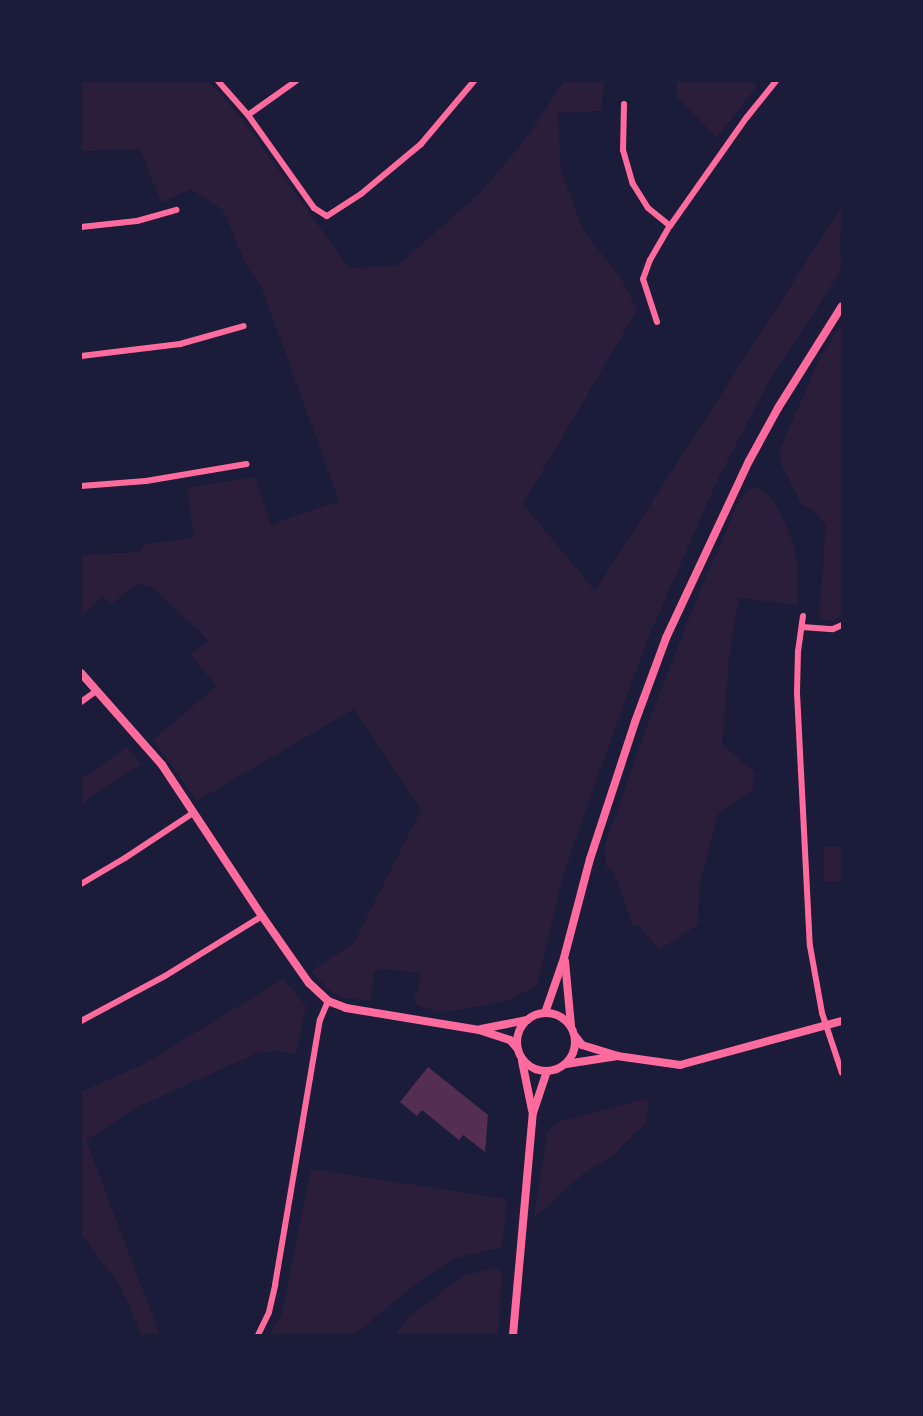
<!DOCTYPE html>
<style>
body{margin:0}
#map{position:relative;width:923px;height:1416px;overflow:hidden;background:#1b1b3a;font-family:"Nunito Sans",sans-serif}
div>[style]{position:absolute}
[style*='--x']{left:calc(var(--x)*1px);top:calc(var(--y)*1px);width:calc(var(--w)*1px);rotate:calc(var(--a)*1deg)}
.green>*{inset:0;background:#2a1e3b;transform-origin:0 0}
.building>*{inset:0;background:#542f53}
.minor>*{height:6px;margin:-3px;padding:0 3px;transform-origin:3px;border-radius:3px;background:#ff6b9d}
.tertiary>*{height:8px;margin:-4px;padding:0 4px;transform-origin:4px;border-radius:4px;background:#ff6b9d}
.secondary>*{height:8px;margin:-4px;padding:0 4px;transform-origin:4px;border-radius:4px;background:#ff6b9d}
.secondary>.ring{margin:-4px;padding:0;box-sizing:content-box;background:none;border:8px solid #ff6b9d;border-radius:50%}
span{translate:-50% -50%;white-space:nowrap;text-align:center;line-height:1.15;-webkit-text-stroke:4.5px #1b1b3a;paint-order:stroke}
.frame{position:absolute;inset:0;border:82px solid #1b1b3a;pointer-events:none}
</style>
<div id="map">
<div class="green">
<div style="clip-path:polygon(81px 81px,208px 81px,239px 115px,349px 268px,397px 266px,482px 191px,528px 136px,564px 81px,604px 81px,601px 111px,558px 113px,561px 170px,583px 230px,622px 280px,637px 310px,523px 504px,595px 591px,842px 206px,842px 232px,839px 237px,842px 269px,768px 383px,717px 481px,646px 643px,599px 773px,563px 876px,537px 985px,507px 1001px,441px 1013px,416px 1005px,414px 998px,420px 986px,419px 973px,386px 969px,374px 971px,371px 1001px,342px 998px,329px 990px,311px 971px,354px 943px,421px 810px,354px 709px,197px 801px,153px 740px,216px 686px,191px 655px,208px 640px,152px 587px,138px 584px,111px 604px,103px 597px,81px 616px,81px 555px,140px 552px,145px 544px,194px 538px,187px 488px,255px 477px,271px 525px,339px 501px,262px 288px,246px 265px,223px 210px,191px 189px,161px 203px,140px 149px,81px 151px)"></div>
<div style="clip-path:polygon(677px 81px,752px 81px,757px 86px,717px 138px,677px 97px)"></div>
<div style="clip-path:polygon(842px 323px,842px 615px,833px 621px,819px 619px,826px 525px,814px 511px,801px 504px,781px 464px,780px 449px,819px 360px)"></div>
<div style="clip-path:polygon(758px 487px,772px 499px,785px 522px,793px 543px,798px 568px,798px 605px,739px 598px,730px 648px,722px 744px,753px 771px,753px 791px,718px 814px,700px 884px,697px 925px,659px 950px,639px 925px,633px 925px,613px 870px,606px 866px,605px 845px,644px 734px,694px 605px,739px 501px,749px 489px)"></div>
<div style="clip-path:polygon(127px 747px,141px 764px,81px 804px,81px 779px)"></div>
<div style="left:842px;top:847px;width:34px;height:18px;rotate:90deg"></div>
<div style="clip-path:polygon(283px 979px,306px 1006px,296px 1054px,277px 1051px,257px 1053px,142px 1105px,86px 1140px,160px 1335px,141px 1335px,121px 1287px,81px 1234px,81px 1092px,142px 1065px)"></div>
<div style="clip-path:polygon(649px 1098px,646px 1123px,613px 1155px,584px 1173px,534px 1218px,547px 1132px,557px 1122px)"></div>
<div style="clip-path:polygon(311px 1169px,507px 1199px,502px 1247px,456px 1258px,412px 1287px,354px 1335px,269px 1335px,282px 1313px)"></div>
<div style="clip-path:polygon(494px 1267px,502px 1273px,498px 1335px,406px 1335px,396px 1333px,409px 1317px,461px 1277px)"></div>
</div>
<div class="building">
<div style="clip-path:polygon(428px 1067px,488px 1115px,485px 1152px,463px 1135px,459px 1140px,422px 1110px,417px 1116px,400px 1102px)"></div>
</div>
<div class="minor">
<div style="--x:218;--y:81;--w:45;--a:48.6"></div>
<div style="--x:248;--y:115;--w:114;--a:54.6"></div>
<div style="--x:314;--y:208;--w:15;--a:32"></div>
<div style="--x:327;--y:216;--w:40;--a:-32.9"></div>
<div style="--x:361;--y:194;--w:78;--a:-39.8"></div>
<div style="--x:421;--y:144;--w:82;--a:-49.9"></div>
<div style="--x:624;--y:104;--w:46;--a:91.2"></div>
<div style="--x:623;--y:150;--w:35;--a:74"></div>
<div style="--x:633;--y:184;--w:28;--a:58"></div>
<div style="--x:648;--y:208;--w:28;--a:39"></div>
<div style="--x:248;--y:115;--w:59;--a:-35.3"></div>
<div style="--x:81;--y:227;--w:56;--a:-6.1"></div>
<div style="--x:137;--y:221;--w:41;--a:-15.8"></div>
<div style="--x:657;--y:322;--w:45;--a:-108"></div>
<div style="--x:643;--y:279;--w:20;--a:-70"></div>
<div style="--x:650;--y:260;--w:39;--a:-60"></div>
<div style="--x:670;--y:226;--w:133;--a:-54.8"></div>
<div style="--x:747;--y:117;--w:46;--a:-51.1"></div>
<div style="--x:81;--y:356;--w:100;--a:-6.9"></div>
<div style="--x:180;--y:344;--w:66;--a:-15.7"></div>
<div style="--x:81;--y:486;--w:65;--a:-4.4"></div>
<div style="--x:146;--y:481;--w:102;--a:-9.6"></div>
<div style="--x:803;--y:616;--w:35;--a:98"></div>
<div style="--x:798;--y:651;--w:42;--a:91.4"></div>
<div style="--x:797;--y:693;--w:253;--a:87.1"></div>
<div style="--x:810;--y:946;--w:68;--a:79.8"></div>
<div style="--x:822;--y:1013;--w:63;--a:71.6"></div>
<div style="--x:802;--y:627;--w:31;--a:4"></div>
<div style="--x:833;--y:629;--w:10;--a:-24"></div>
<div style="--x:81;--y:702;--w:19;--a:-36"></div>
<div style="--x:81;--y:884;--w:51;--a:-30.6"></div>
<div style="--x:125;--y:858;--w:82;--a:-33.5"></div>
<div style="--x:81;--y:1021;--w:95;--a:-28.2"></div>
<div style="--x:165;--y:976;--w:114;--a:-31.7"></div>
<div style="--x:258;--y:1335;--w:25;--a:-64"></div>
<div style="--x:269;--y:1312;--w:28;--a:-77"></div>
<div style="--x:275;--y:1285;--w:269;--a:-80.4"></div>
<div style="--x:320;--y:1020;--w:21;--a:-67"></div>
</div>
<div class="tertiary">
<div style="--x:81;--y:673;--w:123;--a:48.6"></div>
<div style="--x:162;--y:765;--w:181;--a:56.5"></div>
<div style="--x:262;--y:916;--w:82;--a:55"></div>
<div style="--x:309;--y:983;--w:26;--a:43"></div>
<div style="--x:328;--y:1001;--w:19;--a:21"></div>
<div style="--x:346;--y:1008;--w:135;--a:9.4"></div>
<div style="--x:479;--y:1030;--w:33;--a:18"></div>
<div style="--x:510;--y:1040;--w:11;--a:49"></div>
<div style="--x:481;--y:1029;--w:47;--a:-11.1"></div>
<div style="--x:575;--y:1036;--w:11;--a:52"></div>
<div style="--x:582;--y:1045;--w:37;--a:17"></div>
<div style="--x:617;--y:1056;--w:64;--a:8.1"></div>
<div style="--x:680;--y:1065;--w:168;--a:-15.2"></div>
<div style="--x:566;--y:1064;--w:52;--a:-8.9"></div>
</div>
<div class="secondary">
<div style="--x:565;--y:961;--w:65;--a:84.7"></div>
<div style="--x:545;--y:1013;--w:58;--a:-70.9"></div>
<div style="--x:564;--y:958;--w:102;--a:-75.3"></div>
<div style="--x:590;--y:859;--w:144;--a:-71.8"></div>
<div style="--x:635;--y:722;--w:90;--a:-69.7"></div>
<div style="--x:666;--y:638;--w:195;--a:-64.9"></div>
<div style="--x:749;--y:461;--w:60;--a:-61.3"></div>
<div style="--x:778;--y:408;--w:120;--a:-57.9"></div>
<div class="ring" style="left:517px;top:1013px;width:50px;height:50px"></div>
<div style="--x:522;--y:1061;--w:50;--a:78.5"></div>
<div style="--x:513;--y:1335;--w:223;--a:-84.9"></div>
<div style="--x:533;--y:1113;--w:44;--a:-71.6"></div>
</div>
<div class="frame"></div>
</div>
